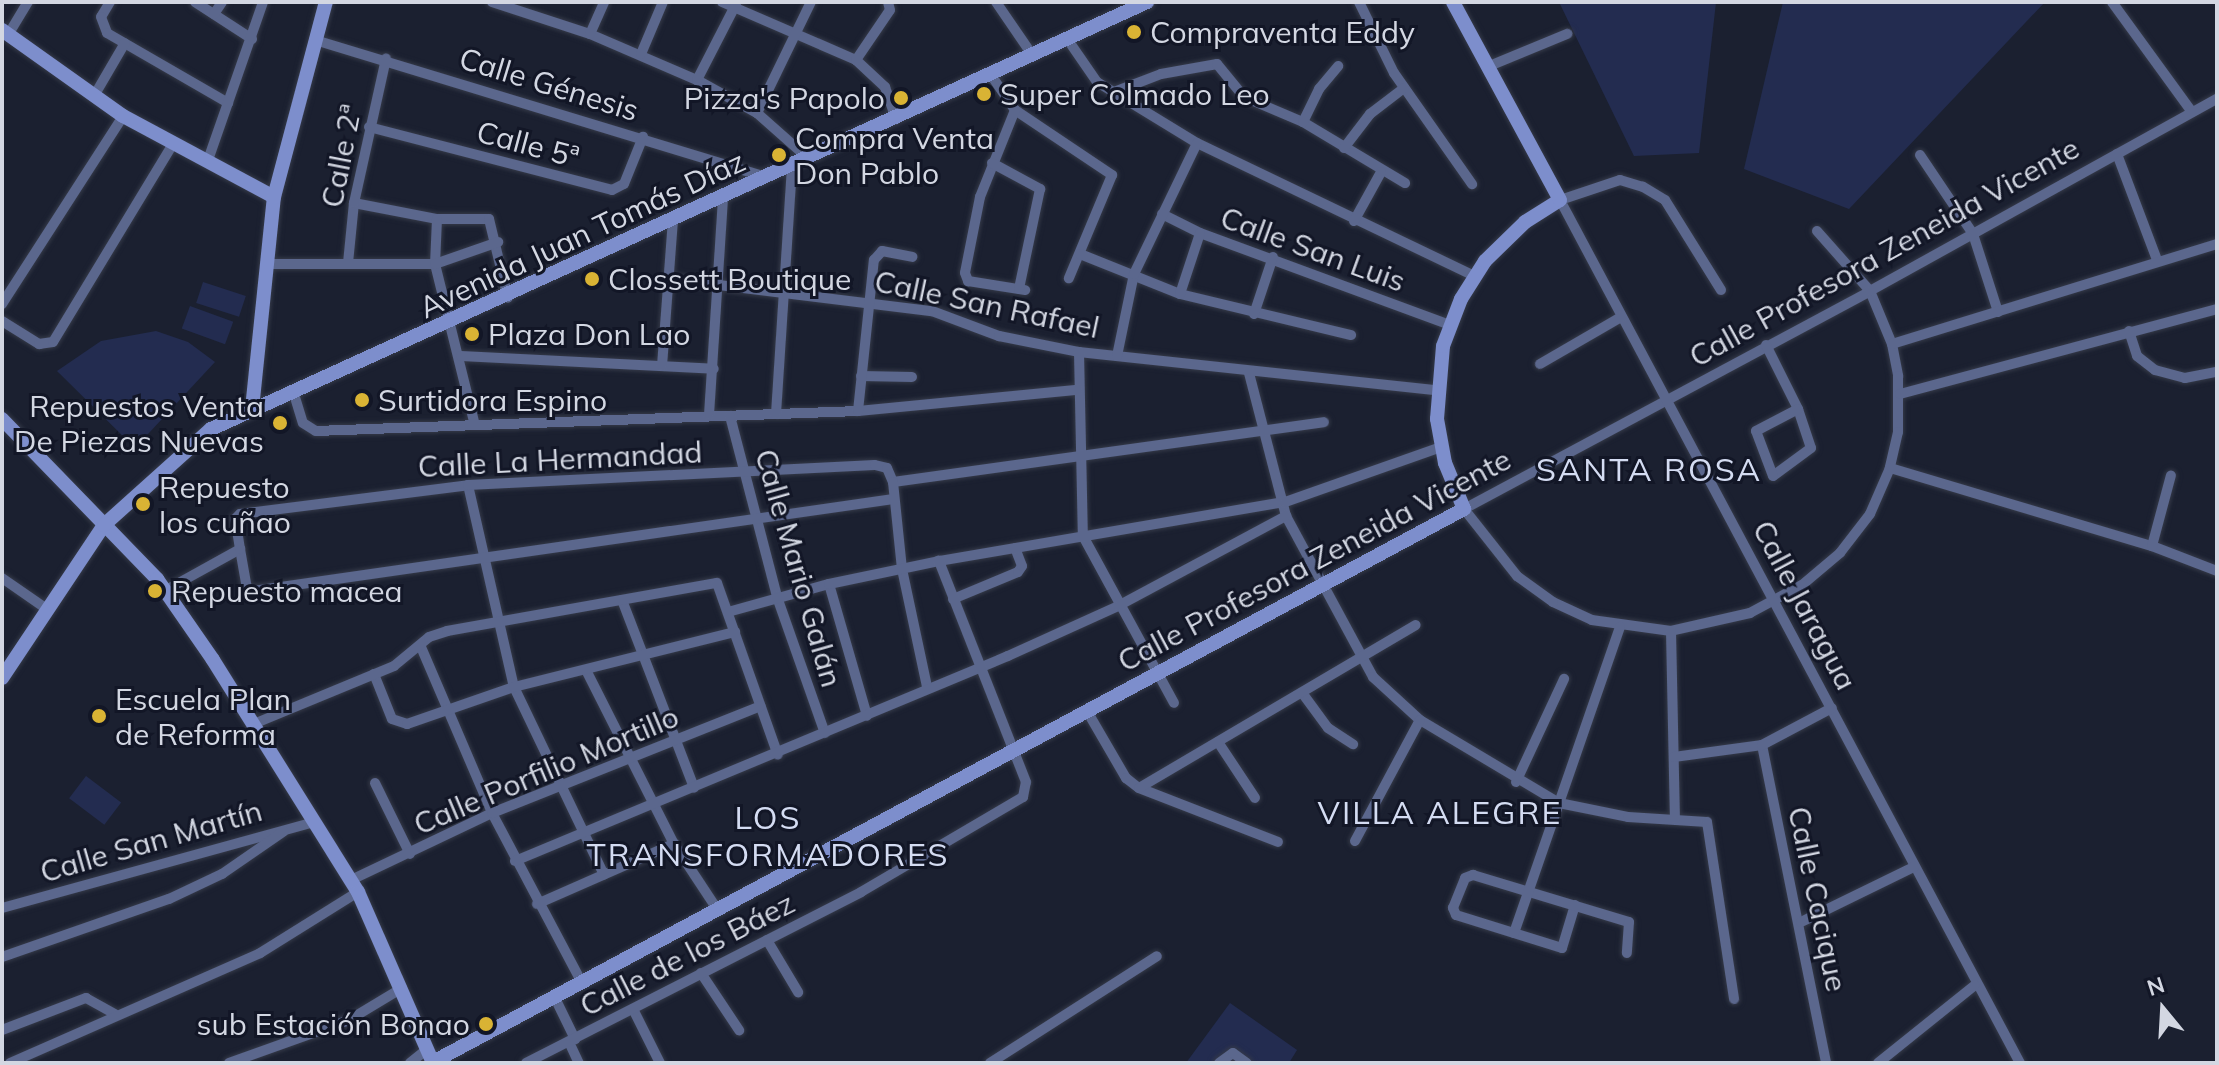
<!DOCTYPE html>
<meta charset="utf-8">
<style>
body{margin:0}
#map{position:relative;width:2219px;height:1065px;overflow:hidden;background:#1b2030;font-family:Mulish,sans-serif}
div>[style]{position:absolute}
[style*='--x']{left:calc(var(--x)*1px);top:calc(var(--y)*1px);width:calc(var(--w)*1px);rotate:calc(var(--a)*1deg)}
.green>*{inset:0;background:#232c50;transform-origin:0 0}
.roads{filter:drop-shadow(0 0 2px #353a49) drop-shadow(0 0 2px #353a49)}
.street>*{height:10px;margin:-5px;padding:0 5px;transform-origin:5px;border-radius:5px;background:#5b678d}
.secondary>*{height:14px;margin:-7px;padding:0 7px;transform-origin:7px;border-radius:7px;background:#7d8ecc}
.dots>*{width:22px;height:22px;translate:-50% -50%;box-sizing:border-box;border:4px solid #121626;border-radius:50%}
span{translate:-50% -50%;white-space:nowrap;text-align:center;line-height:1.15;-webkit-text-stroke:6px #121626;paint-order:stroke}
.poi-label{font-size:30px;color:#d3d7e2}
.left{translate:0 -50%;text-align:left}
.right{translate:-100% -50%;text-align:right}
.street-label{font-size:30px;color:#d3d7e2}
.neighbourhood-label{font-size:32px;color:#d4dcf2;letter-spacing:2px}
.frame{position:absolute;inset:0;border:4px solid #d3d7e2;pointer-events:none}
.north{position:absolute;left:2123px;top:969px;width:80px;height:80px;-webkit-text-stroke:6px #121626;paint-order:stroke;rotate:342deg;font-size:22px;font-weight:700;line-height:32px;text-align:center;color:#d3d7e2}
.north::after{content:'';display:block;margin:auto;width:28px;height:36px;background:#d3d7e2;clip-path:polygon(50% 0,100% 100%,50% 72%,0 100%)}
</style>
<div id="map">
<div class="green">
<div style="clip-path:polygon(1559px 2px,1716px 2px,1699px 153px,1634px 156px)"></div>
<div style="clip-path:polygon(1783px 2px,2045px 2px,1849px 209px,1744px 169px)"></div>
<div style="left:203px;top:282px;width:45px;height:22px;rotate:18deg"></div>
<div style="left:190px;top:306px;width:46px;height:24px;rotate:20deg"></div>
<div style="clip-path:polygon(156px 331px,188px 342px,215px 362px,135px 448px,57px 371px,101px 341px)"></div>
<div style="left:86px;top:776px;width:44px;height:28px;rotate:37deg"></div>
<div style="clip-path:polygon(1230px 1003px,1297px 1050px,1289px 1063px,1186px 1063px)"></div>
</div>
<div class="roads">
<div class="street">
<div style="--x:110;--y:2;--w:17;--a:121"></div>
<div style="--x:101;--y:17;--w:17;--a:69"></div>
<div style="--x:107;--y:33;--w:140;--a:30"></div>
<div style="--x:195;--y:2;--w:68;--a:33"></div>
<div style="--x:492;--y:2;--w:103;--a:18.1"></div>
<div style="--x:590;--y:34;--w:116;--a:23.3"></div>
<div style="--x:697;--y:80;--w:68;--a:28.8"></div>
<div style="--x:757;--y:113;--w:69;--a:41.5"></div>
<div style="--x:722;--y:2;--w:146;--a:23.4"></div>
<div style="--x:856;--y:60;--w:40;--a:43"></div>
<div style="--x:885;--y:87;--w:34;--a:71"></div>
<div style="--x:996;--y:2;--w:65;--a:55.6"></div>
<div style="--x:1359;--y:2;--w:79;--a:63.8"></div>
<div style="--x:1394;--y:73;--w:136;--a:54.9"></div>
<div style="--x:2112;--y:2;--w:136;--a:54"></div>
<div style="--x:214;--y:14;--w:14;--a:-56"></div>
<div style="--x:590;--y:34;--w:35;--a:-66"></div>
<div style="--x:8;--y:35;--w:39;--a:-59"></div>
<div style="--x:315;--y:40;--w:470;--a:16.9"></div>
<div style="--x:1068;--y:40;--w:51;--a:55.4"></div>
<div style="--x:1097;--y:82;--w:117;--a:31.4"></div>
<div style="--x:1197;--y:143;--w:307;--a:25.6"></div>
<div style="--x:641;--y:54;--w:56;--a:-67.1"></div>
<div style="--x:856;--y:60;--w:60;--a:-55.8"></div>
<div style="--x:890;--y:10;--w:8;--a:-104"></div>
<div style="--x:1487;--y:67;--w:87;--a:-22.4"></div>
<div style="--x:991;--y:75;--w:42;--a:55.6"></div>
<div style="--x:1015;--y:110;--w:117;--a:33.8"></div>
<div style="--x:1112;--y:175;--w:112;--a:112.7"></div>
<div style="--x:697;--y:80;--w:85;--a:-62.8"></div>
<div style="--x:1114;--y:92;--w:50;--a:-21"></div>
<div style="--x:1161;--y:74;--w:57;--a:-10.1"></div>
<div style="--x:1217;--y:64;--w:43;--a:50.7"></div>
<div style="--x:1244;--y:97;--w:64;--a:23"></div>
<div style="--x:1303;--y:122;--w:119;--a:30.9"></div>
<div style="--x:94;--y:96;--w:61;--a:-59.7"></div>
<div style="--x:1015;--y:110;--w:94;--a:111.9"></div>
<div style="--x:980;--y:197;--w:77;--a:101.2"></div>
<div style="--x:965;--y:273;--w:9;--a:69"></div>
<div style="--x:968;--y:281;--w:58;--a:9"></div>
<div style="--x:757;--y:113;--w:123;--a:-64.1"></div>
<div style="--x:1303;--y:122;--w:37;--a:-64"></div>
<div style="--x:1319;--y:89;--w:30;--a:-50"></div>
<div style="--x:369;--y:127;--w:251;--a:14.5"></div>
<div style="--x:612;--y:190;--w:13;--a:-27"></div>
<div style="--x:624;--y:184;--w:51;--a:-68"></div>
<div style="--x:1344;--y:148;--w:43;--a:-52.6"></div>
<div style="--x:1370;--y:114;--w:43;--a:-37.4"></div>
<div style="--x:2117;--y:154;--w:113;--a:69.3"></div>
<div style="--x:1920;--y:155;--w:95;--a:56.1"></div>
<div style="--x:1973;--y:234;--w:82;--a:72.2"></div>
<div style="--x:208;--y:160;--w:167;--a:-70.8"></div>
<div style="--x:992;--y:163;--w:55;--a:28.4"></div>
<div style="--x:1040;--y:189;--w:102;--a:101.9"></div>
<div style="--x:354;--y:203;--w:85;--a:10.9"></div>
<div style="--x:437;--y:219;--w:52;--a:0"></div>
<div style="--x:489;--y:219;--w:81;--a:76.5"></div>
<div style="--x:1162;--y:214;--w:42;--a:26.6"></div>
<div style="--x:1200;--y:233;--w:266;--a:20.2"></div>
<div style="--x:437;--y:219;--w:45;--a:92.5"></div>
<div style="--x:435;--y:264;--w:163;--a:76.1"></div>
<div style="--x:1354;--y:221;--w:56;--a:-61.1"></div>
<div style="--x:1817;--y:231;--w:80;--a:48.5"></div>
<div style="--x:1870;--y:291;--w:57;--a:67.5"></div>
<div style="--x:1892;--y:344;--w:33;--a:79"></div>
<div style="--x:1898;--y:376;--w:56;--a:90"></div>
<div style="--x:1898;--y:432;--w:37;--a:103"></div>
<div style="--x:1890;--y:468;--w:50;--a:113.5"></div>
<div style="--x:1870;--y:514;--w:49;--a:127.6"></div>
<div style="--x:1840;--y:553;--w:50;--a:139.9"></div>
<div style="--x:1802;--y:585;--w:59;--a:151.7"></div>
<div style="--x:1750;--y:613;--w:81;--a:167.2"></div>
<div style="--x:1671;--y:631;--w:80;--a:-172.1"></div>
<div style="--x:1592;--y:620;--w:43;--a:-155.2"></div>
<div style="--x:1553;--y:602;--w:44;--a:-144.2"></div>
<div style="--x:1517;--y:576;--w:85;--a:-128.3"></div>
<div style="--x:1464;--y:509;--w:461;--a:-28.2"></div>
<div style="--x:1870;--y:291;--w:397;--a:-29"></div>
<div style="--x:1080;--y:254;--w:108;--a:21.8"></div>
<div style="--x:1180;--y:294;--w:176;--a:13.5"></div>
<div style="--x:348;--y:263;--w:60;--a:-84.3"></div>
<div style="--x:354;--y:203;--w:148;--a:-77.5"></div>
<div style="--x:266;--y:264;--w:169;--a:0"></div>
<div style="--x:435;--y:264;--w:67;--a:-19.2"></div>
<div style="--x:670;--y:279;--w:264;--a:7"></div>
<div style="--x:932;--y:311;--w:72;--a:20.5"></div>
<div style="--x:999;--y:336;--w:82;--a:11.3"></div>
<div style="--x:1079;--y:352;--w:359;--a:6.1"></div>
<div style="--x:1721;--y:290;--w:106;--a:-121.9"></div>
<div style="--x:1665;--y:200;--w:26;--a:-149"></div>
<div style="--x:1643;--y:187;--w:24;--a:-163"></div>
<div style="--x:1620;--y:180;--w:63;--a:161.6"></div>
<div style="--x:1560;--y:200;--w:978;--a:61.94"></div>
<div style="--x:1180;--y:294;--w:64;--a:-71.8"></div>
<div style="--x:2;--y:304;--w:224;--a:-57.2"></div>
<div style="--x:1254;--y:314;--w:60;--a:-71.6"></div>
<div style="--x:2;--y:321;--w:44;--a:31.9"></div>
<div style="--x:39;--y:344;--w:14;--a:-8"></div>
<div style="--x:53;--y:342;--w:234;--a:-58.8"></div>
<div style="--x:2129;--y:331;--w:26;--a:72"></div>
<div style="--x:2137;--y:356;--w:23;--a:38"></div>
<div style="--x:2155;--y:370;--w:31;--a:15"></div>
<div style="--x:2185;--y:378;--w:33;--a:-11"></div>
<div style="--x:1892;--y:344;--w:340;--a:-17.1"></div>
<div style="--x:1766;--y:345;--w:72;--a:63.4"></div>
<div style="--x:1798;--y:409;--w:41;--a:71.6"></div>
<div style="--x:1811;--y:448;--w:47;--a:143.6"></div>
<div style="--x:1773;--y:476;--w:48;--a:-110.7"></div>
<div style="--x:1756;--y:431;--w:47;--a:-27.6"></div>
<div style="--x:1079;--y:352;--w:184;--a:88.8"></div>
<div style="--x:1083;--y:536;--w:190;--a:61.4"></div>
<div style="--x:461;--y:356;--w:253;--a:2.9"></div>
<div style="--x:1117;--y:356;--w:84;--a:-78.3"></div>
<div style="--x:1134;--y:274;--w:145;--a:-64.3"></div>
<div style="--x:1540;--y:364;--w:94;--a:-30.1"></div>
<div style="--x:662;--y:366;--w:146;--a:-85.7"></div>
<div style="--x:1249;--y:373;--w:148;--a:75.5"></div>
<div style="--x:1286;--y:516;--w:183;--a:61.6"></div>
<div style="--x:1373;--y:677;--w:64;--a:42.5"></div>
<div style="--x:1420;--y:720;--w:162;--a:30.8"></div>
<div style="--x:1559;--y:803;--w:70;--a:11.5"></div>
<div style="--x:1628;--y:817;--w:79;--a:3.6"></div>
<div style="--x:1707;--y:822;--w:179;--a:81.3"></div>
<div style="--x:861;--y:376;--w:51;--a:1.1"></div>
<div style="--x:294;--y:394;--w:30;--a:73"></div>
<div style="--x:303;--y:423;--w:15;--a:32"></div>
<div style="--x:316;--y:431;--w:542;--a:-2.11"></div>
<div style="--x:858;--y:411;--w:221;--a:-5.5"></div>
<div style="--x:1900;--y:394;--w:328;--a:-15"></div>
<div style="--x:858;--y:411;--w:152;--a:-84"></div>
<div style="--x:874;--y:260;--w:12;--a:-48"></div>
<div style="--x:882;--y:251;--w:31;--a:11"></div>
<div style="--x:776;--y:414;--w:248;--a:-86.3"></div>
<div style="--x:709;--y:415;--w:216;--a:-86.3"></div>
<div style="--x:730;--y:416;--w:187;--a:75.4"></div>
<div style="--x:777;--y:597;--w:144;--a:70.6"></div>
<div style="--x:1890;--y:468;--w:273;--a:16.6"></div>
<div style="--x:2152;--y:546;--w:70;--a:21"></div>
<div style="--x:893;--y:482;--w:435;--a:-7.9"></div>
<div style="--x:468;--y:485;--w:207;--a:77.2"></div>
<div style="--x:514;--y:687;--w:208;--a:64.4"></div>
<div style="--x:2152;--y:546;--w:73;--a:-75"></div>
<div style="--x:240;--y:549;--w:39;--a:80"></div>
<div style="--x:247;--y:587;--w:7;--a:34"></div>
<div style="--x:253;--y:591;--w:647;--a:-8.18"></div>
<div style="--x:2;--y:578;--w:56;--a:34.8"></div>
<div style="--x:829;--y:584;--w:137;--a:73.9"></div>
<div style="--x:166;--y:590;--w:85;--a:-29"></div>
<div style="--x:240;--y:549;--w:30;--a:-99"></div>
<div style="--x:235;--y:519;--w:7;--a:-45"></div>
<div style="--x:240;--y:514;--w:230;--a:-7.2"></div>
<div style="--x:468;--y:485;--w:407;--a:-2.8"></div>
<div style="--x:875;--y:465;--w:12;--a:14"></div>
<div style="--x:887;--y:468;--w:15;--a:67"></div>
<div style="--x:893;--y:482;--w:87;--a:84.1"></div>
<div style="--x:902;--y:569;--w:121;--a:78"></div>
<div style="--x:953;--y:599;--w:70;--a:-22.6"></div>
<div style="--x:1018;--y:572;--w:7;--a:-56"></div>
<div style="--x:1022;--y:566;--w:19;--a:-111"></div>
<div style="--x:622;--y:600;--w:201;--a:69"></div>
<div style="--x:728;--y:612;--w:105;--a:-15.5"></div>
<div style="--x:829;--y:584;--w:112;--a:-11.8"></div>
<div style="--x:939;--y:561;--w:351;--a:-9.7"></div>
<div style="--x:1285;--y:502;--w:165;--a:-19.4"></div>
<div style="--x:1671;--y:631;--w:188;--a:88.8"></div>
<div style="--x:421;--y:647;--w:181;--a:66.8"></div>
<div style="--x:492;--y:813;--w:192;--a:62.1"></div>
<div style="--x:586;--y:670;--w:195;--a:63.2"></div>
<div style="--x:674;--y:844;--w:78;--a:56.5"></div>
<div style="--x:374;--y:674;--w:48;--a:68.2"></div>
<div style="--x:392;--y:719;--w:16;--a:18"></div>
<div style="--x:407;--y:724;--w:113;--a:-19.1"></div>
<div style="--x:514;--y:687;--w:228;--a:-14"></div>
<div style="--x:1303;--y:694;--w:42;--a:53.7"></div>
<div style="--x:1328;--y:728;--w:30;--a:33"></div>
<div style="--x:1087;--y:711;--w:78;--a:59.8"></div>
<div style="--x:1126;--y:778;--w:16;--a:38"></div>
<div style="--x:1139;--y:788;--w:149;--a:21.2"></div>
<div style="--x:256;--y:723;--w:149;--a:-22.4"></div>
<div style="--x:394;--y:666;--w:45;--a:-39.6"></div>
<div style="--x:429;--y:637;--w:19;--a:-18"></div>
<div style="--x:447;--y:631;--w:274;--a:-10.1"></div>
<div style="--x:717;--y:583;--w:182;--a:70.5"></div>
<div style="--x:1218;--y:742;--w:67;--a:56.5"></div>
<div style="--x:1762;--y:745;--w:324;--a:78.6"></div>
<div style="--x:1674;--y:757;--w:89;--a:-7.8"></div>
<div style="--x:1762;--y:745;--w:79;--a:-27.9"></div>
<div style="--x:1516;--y:782;--w:114;--a:-65"></div>
<div style="--x:375;--y:783;--w:79;--a:63.8"></div>
<div style="--x:1139;--y:788;--w:321;--a:-30.5"></div>
<div style="--x:1355;--y:841;--w:137;--a:-61.8"></div>
<div style="--x:515;--y:861;--w:534;--a:-22.58"></div>
<div style="--x:1008;--y:656;--w:121;--a:-24.4"></div>
<div style="--x:1118;--y:606;--w:191;--a:-28.2"></div>
<div style="--x:351;--y:880;--w:156;--a:-25.4"></div>
<div style="--x:492;--y:813;--w:289;--a:-21.7"></div>
<div style="--x:537;--y:904;--w:150;--a:-23.7"></div>
<div style="--x:1575;--y:905;--w:45;--a:106.8"></div>
<div style="--x:1562;--y:948;--w:111;--a:-162.7"></div>
<div style="--x:1456;--y:915;--w:8;--a:-113"></div>
<div style="--x:1453;--y:908;--w:32;--a:-68"></div>
<div style="--x:1465;--y:878;--w:9;--a:-21"></div>
<div style="--x:1473;--y:875;--w:163;--a:16.8"></div>
<div style="--x:1629;--y:922;--w:31;--a:94"></div>
<div style="--x:2;--y:908;--w:324;--a:-15.4"></div>
<div style="--x:1801;--y:922;--w:126;--a:-26"></div>
<div style="--x:1514;--y:933;--w:324;--a:-70.9"></div>
<div style="--x:767;--y:940;--w:61;--a:59.2"></div>
<div style="--x:2;--y:957;--w:177;--a:-19.2"></div>
<div style="--x:169;--y:899;--w:59;--a:-25.3"></div>
<div style="--x:222;--y:874;--w:75;--a:-34.7"></div>
<div style="--x:701;--y:973;--w:69;--a:56.3"></div>
<div style="--x:555;--y:998;--w:46;--a:64"></div>
<div style="--x:633;--y:1009;--w:60;--a:63.4"></div>
<div style="--x:2;--y:1030;--w:90;--a:-20.9"></div>
<div style="--x:86;--y:998;--w:33;--a:29"></div>
<div style="--x:569;--y:1042;--w:23;--a:65"></div>
<div style="--x:10;--y:1063;--w:273;--a:-23.7"></div>
<div style="--x:260;--y:953;--w:115;--a:-31.9"></div>
<div style="--x:229;--y:1063;--w:127;--a:-19.7"></div>
<div style="--x:349;--y:1020;--w:62;--a:-31.1"></div>
<div style="--x:410;--y:1063;--w:22;--a:-39"></div>
<div style="--x:526;--y:1063;--w:376;--a:-27"></div>
<div style="--x:861;--y:892;--w:188;--a:-30.4"></div>
<div style="--x:1023;--y:797;--w:15;--a:-79"></div>
<div style="--x:1026;--y:782;--w:238;--a:-111.5"></div>
<div style="--x:990;--y:1063;--w:198;--a:-32.6"></div>
<div style="--x:1219;--y:1063;--w:17;--a:-36"></div>
<div style="--x:1233;--y:1053;--w:17;--a:36"></div>
<div style="--x:1878;--y:1063;--w:124;--a:-38.8"></div>
</div>
<div class="secondary">
<div style="--x:2;--y:30;--w:148;--a:35.4"></div>
<div style="--x:123;--y:116;--w:171;--a:28.2"></div>
<div style="--x:252;--y:409;--w:213;--a:-84.1"></div>
<div style="--x:274;--y:197;--w:202;--a:-75.1"></div>
<div style="--x:2;--y:419;--w:223;--a:45.9"></div>
<div style="--x:157;--y:579;--w:98;--a:55.3"></div>
<div style="--x:213;--y:660;--w:274;--a:58"></div>
<div style="--x:358;--y:892;--w:187;--a:66.3"></div>
<div style="--x:2;--y:678;--w:184;--a:-56.3"></div>
<div style="--x:104;--y:525;--w:144;--a:-41.9"></div>
<div style="--x:211;--y:429;--w:1029;--a:-24.52"></div>
<div style="--x:433;--y:1062;--w:1170;--a:-28.21"></div>
<div style="--x:1464;--y:509;--w:50;--a:-112.4"></div>
<div style="--x:1445;--y:463;--w:45;--a:-100.3"></div>
<div style="--x:1437;--y:419;--w:73;--a:-85.3"></div>
<div style="--x:1443;--y:346;--w:50;--a:-69"></div>
<div style="--x:1461;--y:299;--w:45;--a:-57.7"></div>
<div style="--x:1485;--y:261;--w:56;--a:-44.3"></div>
<div style="--x:1525;--y:222;--w:41;--a:-32.2"></div>
<div style="--x:1560;--y:200;--w:225;--a:-118.4"></div>
</div>
</div>
<div class="dots">
<div style="left:1134px;top:32px;background:#d9b334"></div>
<div style="left:984px;top:94px;background:#d9b334"></div>
<div style="left:901px;top:98px;background:#d9b334"></div>
<div style="left:779px;top:155px;background:#d9b334"></div>
<div style="left:592px;top:279px;background:#d9b334"></div>
<div style="left:472px;top:334px;background:#d9b334"></div>
<div style="left:362px;top:400px;background:#d9b334"></div>
<div style="left:280px;top:423px;background:#d9b334"></div>
<div style="left:143px;top:504px;background:#d9b334"></div>
<div style="left:155px;top:591px;background:#d9b334"></div>
<div style="left:99px;top:716px;background:#d9b334"></div>
<div style="left:486px;top:1024px;background:#d9b334"></div>
</div>
<div class="poi-label">
<span class="left" style="left:1150px;top:32px">Compraventa Eddy</span>
<span class="left" style="left:1000px;top:94px">Super Colmado Leo</span>
<span class="right" style="left:885px;top:98px">Pizza's Papolo</span>
<span class="left" style="left:795px;top:155px">Compra Venta<br>Don Pablo</span>
<span class="left" style="left:608px;top:279px">Clossett Boutique</span>
<span class="left" style="left:488px;top:334px">Plaza Don Lao</span>
<span class="left" style="left:378px;top:400px">Surtidora Espino</span>
<span class="right" style="left:264px;top:423px">Repuestos Venta<br>De Piezas Nuevas</span>
<span class="left" style="left:159px;top:504px">Repuesto<br>los cuñao</span>
<span class="left" style="left:171px;top:591px">Repuesto macea</span>
<span class="left" style="left:115px;top:716px">Escuela Plan<br>de Reforma</span>
<span class="right" style="left:470px;top:1024px">sub Estación Bonao</span>
</div>
<div class="street-label">
<span style="left:549px;top:84px;rotate:17deg">Calle Génesis</span>
<span style="left:528px;top:144px;rotate:15deg">Calle 5ª</span>
<span style="left:341px;top:156px;rotate:-79deg">Calle 2ª</span>
<span style="left:582px;top:234px;rotate:-25deg">Avenida Juan Tomás Díaz</span>
<span style="left:1313px;top:249px;rotate:20deg">Calle San Luis</span>
<span style="left:1884px;top:252px;rotate:-29deg">Calle Profesora Zeneida Vicente</span>
<span style="left:987px;top:304px;rotate:12deg">Calle San Rafael</span>
<span style="left:560px;top:459px;rotate:-3deg">Calle La Hermandad</span>
<span style="left:1314px;top:560px;rotate:-28deg">Calle Profesora Zeneida Vicente</span>
<span style="left:799px;top:568px;rotate:74deg">Calle Mario Galán</span>
<span style="left:1805px;top:605px;rotate:62deg">Calle Jaragua</span>
<span style="left:546px;top:770px;rotate:-23deg">Calle Porfilio Mortillo</span>
<span style="left:151px;top:841px;rotate:-16deg">Calle San Martín</span>
<span style="left:1818px;top:899px;rotate:78deg">Calle Cacique</span>
<span style="left:687px;top:954px;rotate:-27deg">Calle de los Báez</span>
</div>
<div class="neighbourhood-label">
<span style="left:1649px;top:469px">SANTA ROSA</span>
<span style="left:1440px;top:812px">VILLA ALEGRE</span>
<span style="left:768px;top:836px">LOS<br>TRANSFORMADORES</span>
</div>
<div class="frame"></div>
<div class="north">N</div>
</div>
